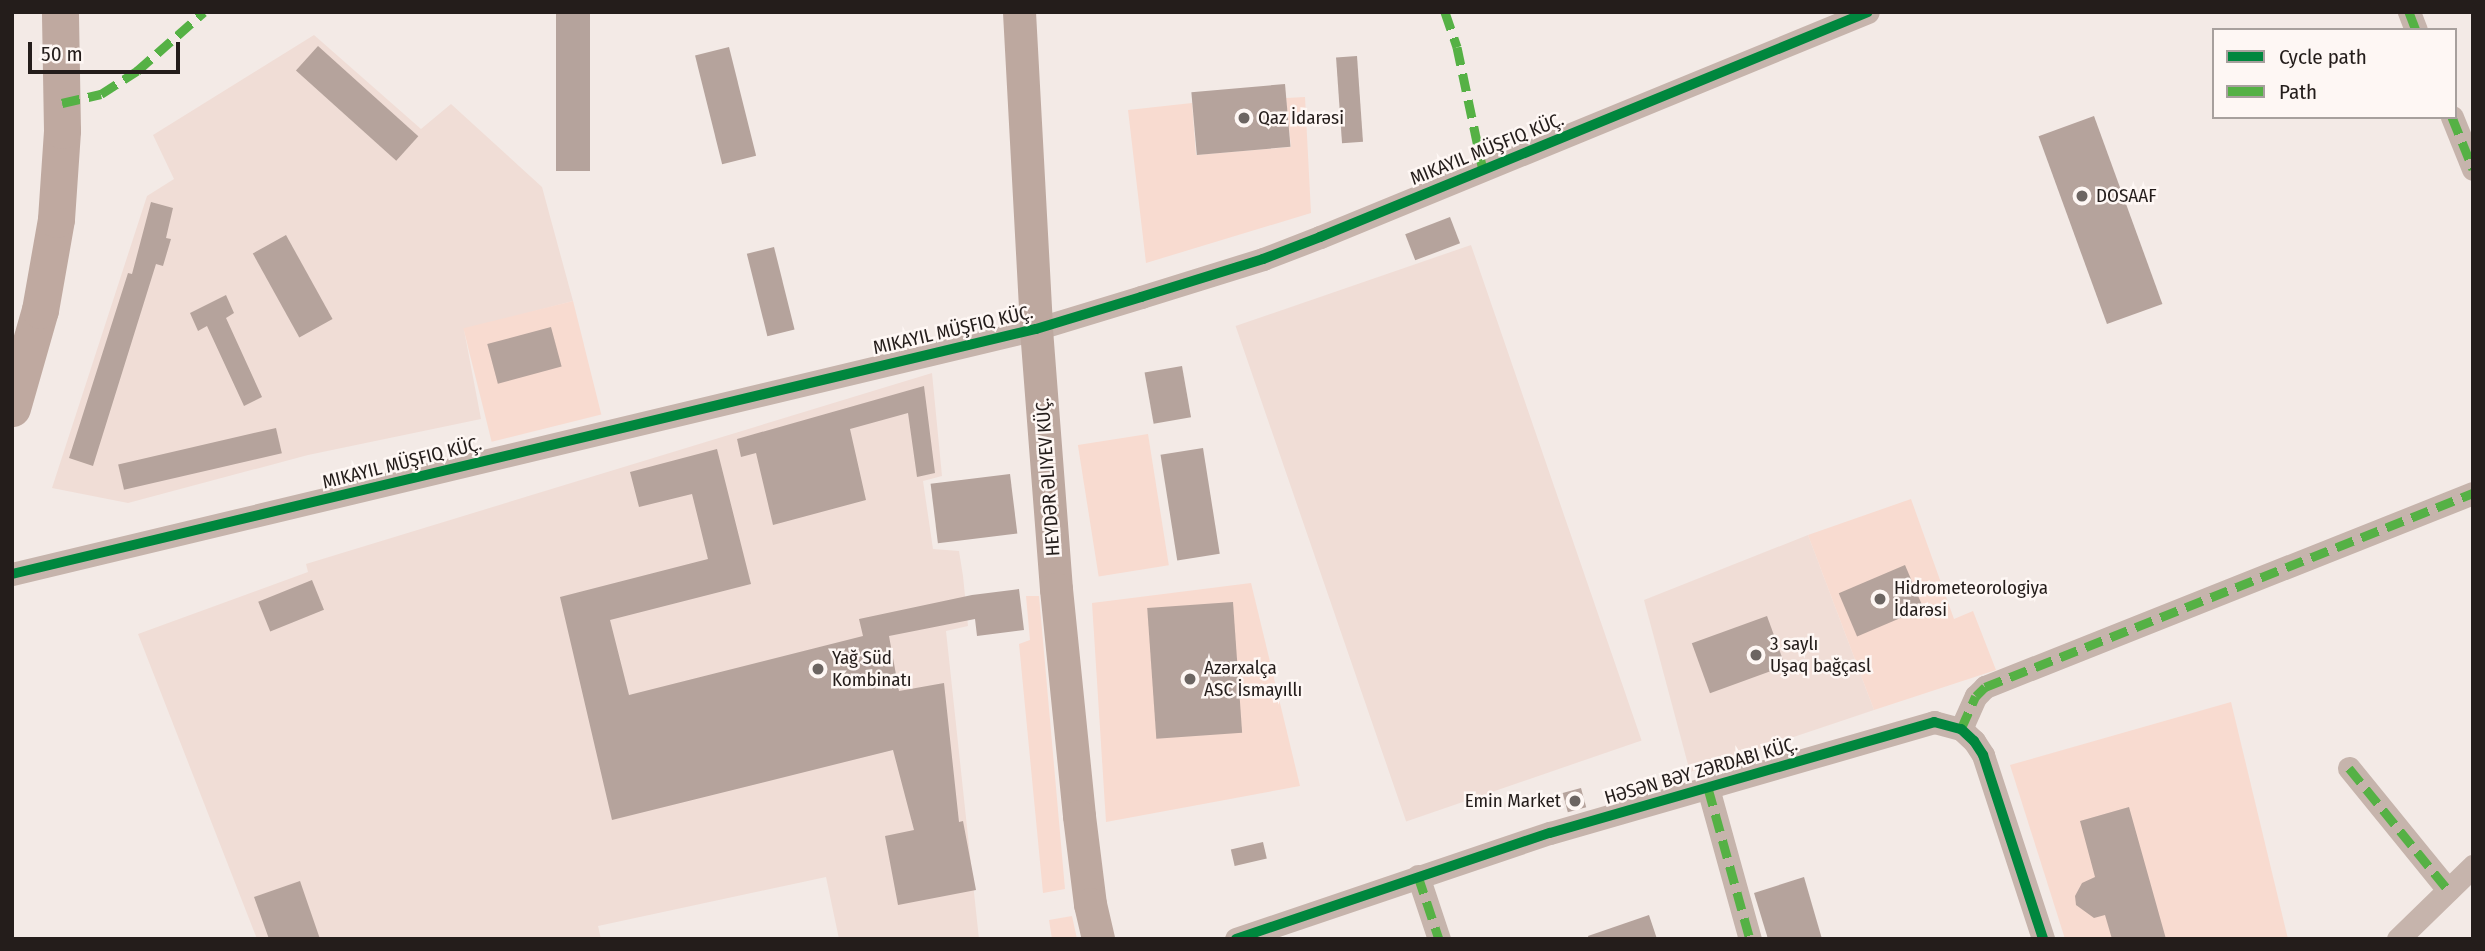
<!DOCTYPE html>
<meta charset="utf-8">
<style>
body{margin:0}
#map{position:relative;width:2485px;height:951px;overflow:hidden;background:#f3eae6;font-family:"Fira Sans Condensed",sans-serif}
div>[style]{position:absolute}
[style*='--x']{left:calc(var(--x)*1px);top:calc(var(--y)*1px);width:calc(var(--w)*1px);rotate:calc(var(--a)*1deg)}
.built>*{inset:0;background:#f0ddd6;transform-origin:0 0}
.green>*{inset:0;background:#f8dbd0;transform-origin:0 0}
.building>*{inset:0;background:#b5a39c;transform-origin:0 0}
.minor>*{height:23px;margin:-11.5px;padding:0 11.5px;transform-origin:11.5px;border-radius:11.5px;background:#c6b4ac}
.secondary>*{height:33px;margin:-16.5px;padding:0 16.5px;transform-origin:16.5px;border-radius:16.5px;background:#bda89f}
.primary>*{height:37px;margin:-18.5px;padding:0 18.5px;transform-origin:18.5px;border-radius:18.5px;background:#bfa9a0}
.quiet>*{height:9px;margin-top:-4.5px;transform-origin:0;background:repeating-linear-gradient(90deg,#55b145 0 18px,transparent 0 27px)}
.cycleway>*{height:10px;margin:-5px;padding:0 5px;transform-origin:5px;border-radius:5px;background:#00873e}
.dots>*{width:19px;height:19px;translate:-50% -50%;box-sizing:border-box;border:4px solid #fef7f4;border-radius:50%}
span{translate:-50% -50%;white-space:nowrap;text-align:center;line-height:1.15;-webkit-text-stroke:5px #fef7f4;paint-order:stroke}
.poi-label{font-size:19px;color:#241d1b}
.left{translate:0 -50%;text-align:left}
.right{translate:-100% -50%;text-align:right}
.street-label{font-size:19px;color:#241d1b}
.frame{position:absolute;inset:0;border:14px solid #241d1b;pointer-events:none}
.legend{position:absolute;left:2212px;top:28px;width:245px;height:91px;box-sizing:border-box;background:#fef7f4;border:2px solid #a7a09d;margin:0;padding:9px 12px;list-style:none;font-size:21px;color:#241d1b}
.legend li{display:flex;align-items:center;gap:14px;height:35px}
.legend b{width:35px;border:2px solid #a7a09d}
.scale{position:absolute;left:28px;top:42px;width:152px;height:32px;box-sizing:border-box;border:4px solid #241d1b;border-top:0;padding-left:9px;font-size:21px;line-height:24px;white-space:nowrap;color:#241d1b;-webkit-text-stroke:5px #fef7f4;paint-order:stroke}
</style>
<div id="map">
<div class="built">
<div style="clip-path:polygon(314px 35px,421px 129px,451px 104px,542px 187px,573px 301px,464px 330px,481px 419px,308px 455px,128px 503px,52px 488px,147px 196px,174px 179px,153px 135px)"></div>
<div style="left:1471px;top:245px;width:524px;height:249px;rotate:71deg"></div>
<div style="clip-path:polygon(932px 373px,942px 476px,923px 481px,933px 549px,959px 551px,963px 576px,968px 626px,946px 631px,979px 939px,839px 939px,826px 877px,598px 926px,601px 939px,257px 939px,138px 634px,308px 572px,306px 564px)"></div>
<div style="clip-path:polygon(1808px 535px,1874px 710px,1690px 772px,1644px 600px)"></div>
</div>
<div class="green">
<div style="clip-path:polygon(1305px 97px,1311px 213px,1146px 263px,1128px 110px,1192px 103px,1196px 155px,1291px 147px,1286px 98px)"></div>
<div style="left:573px;top:301px;width:117px;height:113px;rotate:76deg"></div>
<div style="left:1148px;top:434px;width:133px;height:71px;rotate:81deg"></div>
<div style="clip-path:polygon(1911px 499px,1954px 619px,1973px 611px,1996px 670px,1874px 710px,1808px 535px)"></div>
<div style="clip-path:polygon(1251px 583px,1300px 786px,1106px 822px,1092px 603px)"></div>
<div style="clip-path:polygon(1026px 596px,1039px 596px,1065px 889px,1043px 893px,1019px 644px,1030px 640px)"></div>
<div style="clip-path:polygon(2231px 702px,2288px 939px,2065px 939px,2010px 765px)"></div>
<div style="clip-path:polygon(1072px 916px,1077px 939px,1052px 939px,1049px 920px)"></div>
</div>
<div class="building">
<div style="left:556px;top:12px;width:34px;height:159px"></div>
<div style="left:318px;top:46px;width:135px;height:33px;rotate:42deg"></div>
<div style="left:729px;top:47px;width:112px;height:35px;rotate:76deg"></div>
<div style="left:1357px;top:56px;width:86px;height:21px;rotate:86deg"></div>
<div style="left:1285px;top:84px;width:63px;height:94px;rotate:85deg"></div>
<div style="left:2094px;top:116px;width:200px;height:59px;rotate:70deg"></div>
<div style="clip-path:polygon(151px 202px,173px 208px,166px 238px,171px 239px,163px 266px,156px 264px,93px 466px,69px 458px,128px 273px,132px 274px)"></div>
<div style="left:1450px;top:217px;width:28px;height:48px;rotate:69deg"></div>
<div style="left:286px;top:235px;width:96px;height:38px;rotate:61deg"></div>
<div style="left:774px;top:247px;width:85px;height:28px;rotate:76deg"></div>
<div style="clip-path:polygon(226px 295px,234px 313px,226px 318px,262px 397px,244px 406px,207px 326px,198px 331px,190px 313px)"></div>
<div style="left:551px;top:327px;width:41px;height:66px;rotate:75deg"></div>
<div style="left:1182px;top:366px;width:52px;height:38px;rotate:80deg"></div>
<div style="clip-path:polygon(924px 386px,935px 473px,917px 477px,908px 413px,850px 429px,866px 500px,773px 525px,756px 453px,741px 457px,737px 439px)"></div>
<div style="left:276px;top:428px;width:26px;height:162px;rotate:77deg"></div>
<div style="left:1203px;top:448px;width:107px;height:43px;rotate:81deg"></div>
<div style="clip-path:polygon(717px 449px,751px 584px,610px 620px,629px 695px,863px 636px,859px 619px,972px 595px,1019px 589px,1024px 630px,977px 636px,975px 619px,889px 636px,899px 691px,944px 683px,959px 822px,963px 821px,976px 890px,898px 905px,885px 836px,914px 830px,893px 750px,612px 820px,560px 597px,708px 559px,692px 494px,639px 507px,630px 472px)"></div>
<div style="left:1010px;top:474px;width:60px;height:80px;rotate:83deg"></div>
<div style="left:1905px;top:565px;width:47px;height:72px;rotate:67deg"></div>
<div style="left:312px;top:580px;width:32px;height:58px;rotate:68deg"></div>
<div style="left:1233px;top:602px;width:131px;height:86px;rotate:86deg"></div>
<div style="left:1767px;top:616px;width:53px;height:80px;rotate:70deg"></div>
<div style="left:1581px;top:788px;width:20px;height:19px;rotate:75deg"></div>
<div style="clip-path:polygon(2129px 807px,2166px 939px,2112px 939px,2105px 915px,2094px 918px,2076px 905px,2075px 896px,2082px 883px,2095px 877px,2080px 821px)"></div>
<div style="left:1263px;top:842px;width:17px;height:33px;rotate:77deg"></div>
<div style="clip-path:polygon(1804px 877px,1822px 939px,1768px 939px,1754px 893px)"></div>
<div style="clip-path:polygon(300px 881px,320px 939px,269px 939px,254px 897px)"></div>
<div style="clip-path:polygon(1649px 915px,1657px 939px,1589px 939px,1588px 936px)"></div>
</div>
<div class="minor">
<div style="--x:2409;--y:12;--w:19;--a:69"></div>
<div style="--x:2452;--y:117;--w:56;--a:68"></div>
<div style="--x:12;--y:574;--w:1053;--a:-13.46"></div>
<div style="--x:1036;--y:329;--w:110;--a:-16.9"></div>
<div style="--x:1141;--y:297;--w:128;--a:-17.3"></div>
<div style="--x:1263;--y:259;--w:61;--a:-21.1"></div>
<div style="--x:1320;--y:237;--w:592;--a:-22.32"></div>
<div style="--x:1961;--y:729;--w:36;--a:-66"></div>
<div style="--x:1976;--y:696;--w:13;--a:-45"></div>
<div style="--x:1985;--y:687;--w:525;--a:-21.68"></div>
<div style="--x:2349;--y:768;--w:157;--a:50.9"></div>
<div style="--x:1708;--y:788;--w:157;--a:74.5"></div>
<div style="--x:1418;--y:876;--w:66;--a:71.6"></div>
<div style="--x:1236;--y:939;--w:331;--a:-18.7"></div>
<div style="--x:1550;--y:833;--w:400;--a:-16.1"></div>
<div style="--x:1934;--y:722;--w:28;--a:15"></div>
<div style="--x:1961;--y:729;--w:18;--a:43"></div>
<div style="--x:1974;--y:741;--w:17;--a:57"></div>
<div style="--x:1983;--y:755;--w:194;--a:71.9"></div>
<div style="--x:2398;--y:939;--w:105;--a:-44.2"></div>
</div>
<div class="secondary">
<div style="--x:1019;--y:12;--w:317;--a:86.9"></div>
<div style="--x:1036;--y:329;--w:261;--a:85.6"></div>
<div style="--x:1056;--y:589;--w:228;--a:84.2"></div>
<div style="--x:1079;--y:816;--w:89;--a:82.9"></div>
<div style="--x:1090;--y:904;--w:36;--a:77"></div>
</div>
<div class="primary">
<div style="--x:12;--y:408;--w:102;--a:-74.1"></div>
<div style="--x:40;--y:310;--w:92;--a:-80"></div>
<div style="--x:56;--y:219;--w:89;--a:-86.1"></div>
<div style="--x:62;--y:130;--w:118;--a:-91"></div>
</div>
<div class="quiet">
<div style="--x:1445;--y:12;--w:37;--a:71"></div>
<div style="--x:1457;--y:47;--w:126;--a:78.1"></div>
<div style="--x:2409;--y:12;--w:19;--a:69"></div>
<div style="--x:62;--y:103;--w:40;--a:-13"></div>
<div style="--x:101;--y:94;--w:43;--a:-32.6"></div>
<div style="--x:137;--y:71;--w:89;--a:-41.4"></div>
<div style="--x:2452;--y:117;--w:56;--a:68"></div>
<div style="--x:1961;--y:729;--w:36;--a:-66"></div>
<div style="--x:1976;--y:696;--w:13;--a:-45"></div>
<div style="--x:1985;--y:687;--w:525;--a:-21.68"></div>
<div style="--x:2349;--y:768;--w:157;--a:50.9"></div>
<div style="--x:1708;--y:788;--w:157;--a:74.5"></div>
<div style="--x:1418;--y:876;--w:66;--a:71.6"></div>
</div>
<div class="cycleway">
<div style="--x:12;--y:574;--w:1053;--a:-13.46"></div>
<div style="--x:1036;--y:329;--w:110;--a:-16.9"></div>
<div style="--x:1141;--y:297;--w:128;--a:-17.3"></div>
<div style="--x:1263;--y:259;--w:61;--a:-21.1"></div>
<div style="--x:1320;--y:237;--w:592;--a:-22.32"></div>
<div style="--x:1236;--y:939;--w:331;--a:-18.7"></div>
<div style="--x:1550;--y:833;--w:400;--a:-16.1"></div>
<div style="--x:1934;--y:722;--w:28;--a:15"></div>
<div style="--x:1961;--y:729;--w:18;--a:43"></div>
<div style="--x:1974;--y:741;--w:17;--a:57"></div>
<div style="--x:1983;--y:755;--w:194;--a:71.9"></div>
</div>
<div class="dots">
<div style="left:1244px;top:118px;background:#6c6562"></div>
<div style="left:2082px;top:196px;background:#6c6562"></div>
<div style="left:1880px;top:599px;background:#6c6562"></div>
<div style="left:1756px;top:655px;background:#6c6562"></div>
<div style="left:818px;top:669px;background:#6c6562"></div>
<div style="left:1190px;top:679px;background:#6c6562"></div>
<div style="left:1575px;top:801px;background:#6c6562"></div>
</div>
<div class="poi-label">
<span class="left" style="left:1258px;top:118px">Qaz İdarəsi</span>
<span class="left" style="left:2096px;top:196px">DOSAAF</span>
<span class="left" style="left:1894px;top:599px">Hidrometeorologiya<br>İdarəsi</span>
<span class="left" style="left:1770px;top:655px">3 saylı<br>Uşaq bağçasl</span>
<span class="left" style="left:832px;top:669px">Yağ Süd<br>Kombinatı</span>
<span class="left" style="left:1204px;top:679px">Azərxalça<br>ASC İsmayıllı</span>
<span class="right" style="left:1561px;top:801px">Emin Market</span>
</div>
<div class="street-label">
<span style="left:1487px;top:149px;rotate:-22deg">MIKAYIL MÜŞFIQ KÜÇ.</span>
<span style="left:953px;top:330px;rotate:-13deg">MIKAYIL MÜŞFIQ KÜÇ.</span>
<span style="left:402px;top:463px;rotate:-14deg">MIKAYIL MÜŞFIQ KÜÇ.</span>
<span style="left:1048px;top:477px;rotate:-94deg">HEYDƏR ƏLIYEV KÜÇ.</span>
<span style="left:1701px;top:771px;rotate:-16deg">HƏSƏN BƏY ZƏRDABI KÜÇ.</span>
</div>
<div class="frame"></div>
<ul class="legend">
<li><b style="height:9px;background:#00873e"></b>Cycle path</li>
<li><b style="height:9px;background:#55b145"></b>Path</li>
</ul>
<div class="scale">50 m</div>
</div>
